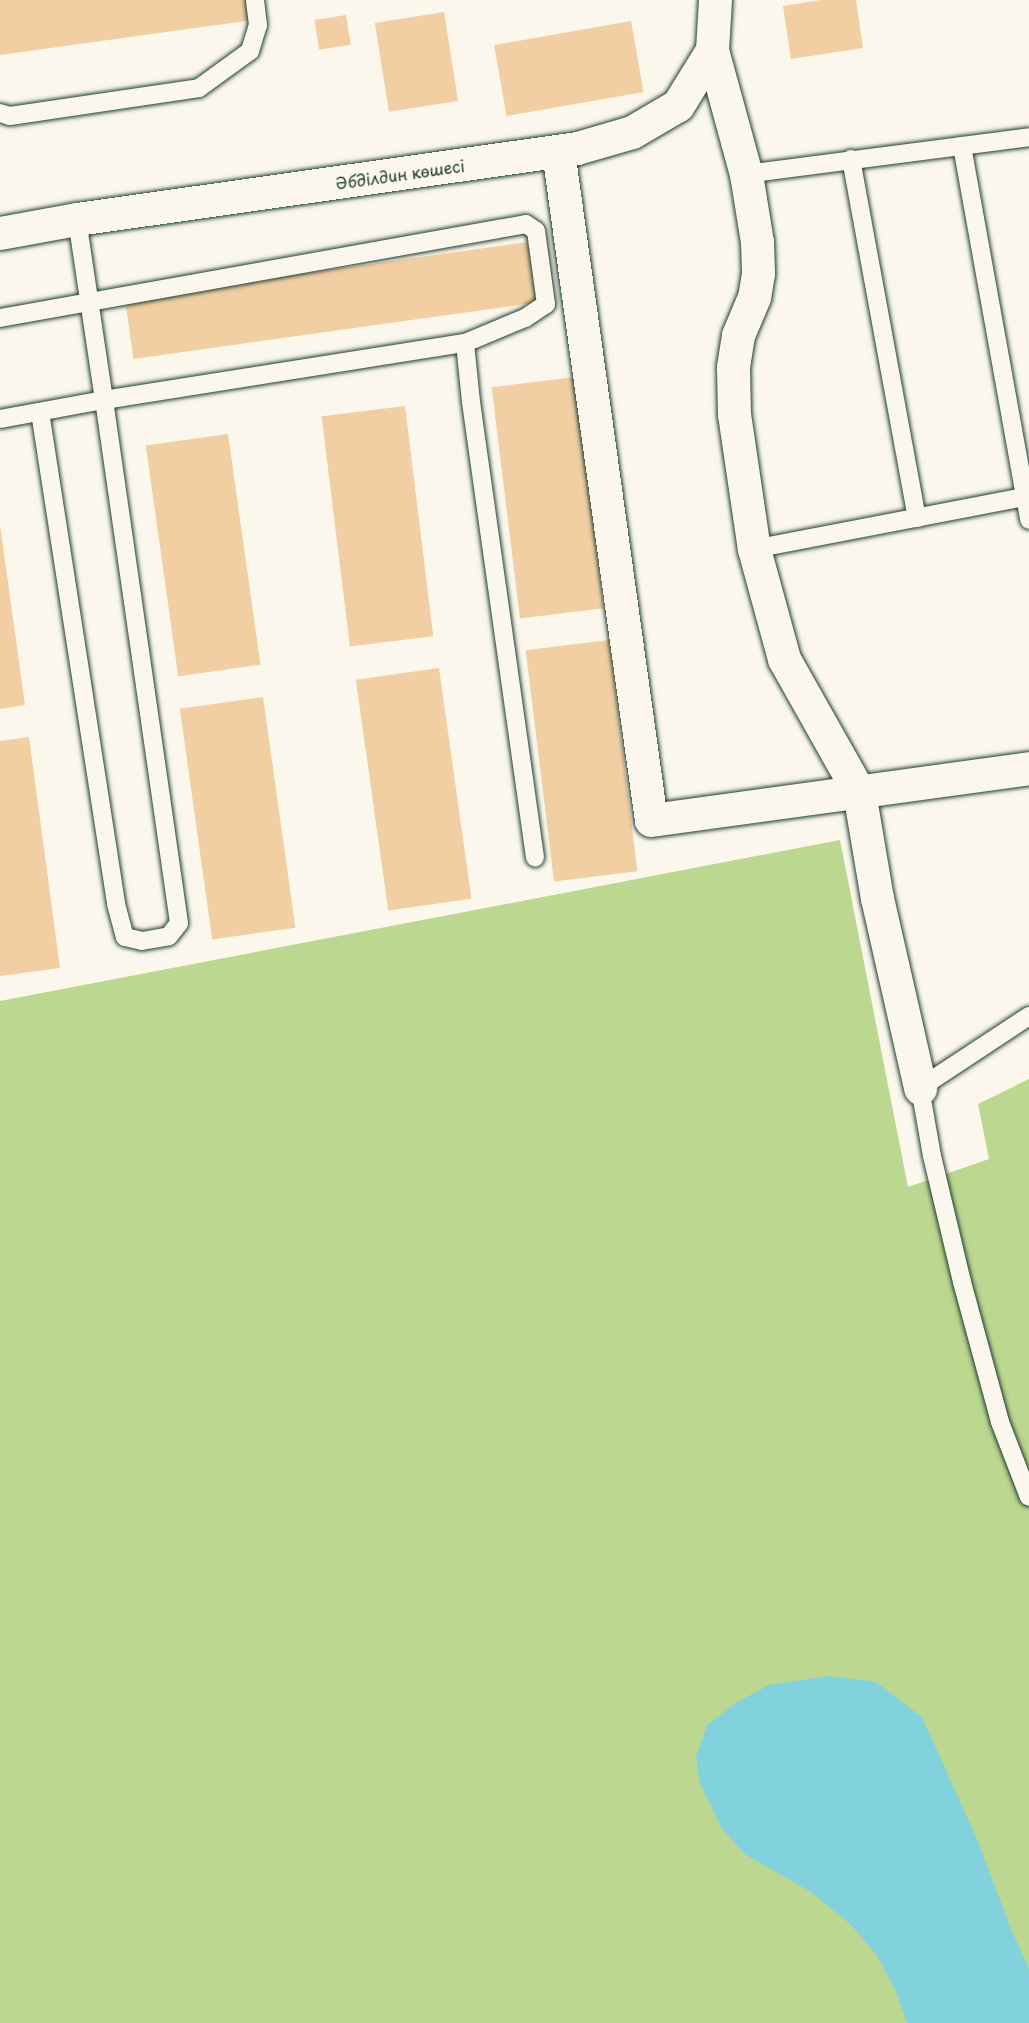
<!DOCTYPE html>
<meta charset="utf-8">
<style>
body{margin:0}
#map{position:relative;width:1029px;height:2023px;overflow:hidden;background:#fbf7ec;font-family:"Playpen Sans",sans-serif}
div>[style]{position:absolute}
[style*='--x']{left:calc(var(--x)*1px);top:calc(var(--y)*1px);width:calc(var(--w)*1px);rotate:calc(var(--a)*1deg)}
.green>*{inset:0;background:#bcd78f}
.water>*{inset:0;background:#82d2dd}
.building>*{inset:0;background:#f1cfa2;transform-origin:0 0}
.roads{filter:drop-shadow(0 0 2px #1f3d34) drop-shadow(0 0 2px #1f3d34)}
.lane>*{height:18px;margin:-9px;padding:0 9px;transform-origin:9px;border-radius:9px;background:#fbf7ec}
.street>*{height:33px;margin:-16.5px;padding:0 16.5px;transform-origin:16.5px;border-radius:16.5px;background:#fbf7ec}
.secondary>*{height:33px;margin:-16.5px;padding:0 16.5px;transform-origin:16.5px;border-radius:16.5px;background:#fbf7ec}
span{translate:-50% -50%;white-space:nowrap;text-align:center;line-height:1.15;-webkit-text-stroke:5px #fbf7ec;paint-order:stroke}
.street-label{font-size:16px;color:#1f3d34}
</style>
<div id="map">
<div class="green">
<div style="clip-path:polygon(840px 840px,908px 1187px,989px 1159px,978px 1104px,1029px 1079px,1029px 2023px,0 2023px,0 1001px)"></div>
</div>
<div class="water">
<div style="clip-path:polygon(829px 1676px,876px 1682px,922px 1717px,977px 1839px,1011px 1929px,1029px 1969px,1029px 2023px,907px 2023px,896px 1992px,876px 1954px,850px 1924px,811px 1892px,746px 1855px,722px 1829px,700px 1784px,696px 1757px,707px 1725px,737px 1702px,769px 1685px)"></div>
</div>
<div class="building">
<div style="clip-path:polygon(0 0,250px 0,253px 20px,0 55px)"></div>
<div style="clip-path:polygon(821px 0,856px 0,863px 48px,791px 59px,783px 6px)"></div>
<div style="left:444px;top:12px;width:90px;height:70px;rotate:81deg"></div>
<div style="left:346px;top:15px;width:30px;height:32px;rotate:81deg"></div>
<div style="left:631px;top:21px;width:72px;height:139px;rotate:80deg"></div>
<div style="left:528px;top:242px;width:61px;height:407px;rotate:82deg"></div>
<div style="left:575px;top:377px;width:233px;height:84px;rotate:83deg"></div>
<div style="left:405px;top:406px;width:232px;height:84px;rotate:83deg"></div>
<div style="left:228px;top:434px;width:233px;height:83px;rotate:82deg"></div>
<div style="clip-path:polygon(0 525px,25px 705px,0 709px)"></div>
<div style="left:609px;top:640px;width:233px;height:84px;rotate:83deg"></div>
<div style="left:439px;top:668px;width:233px;height:84px;rotate:82deg"></div>
<div style="left:263px;top:697px;width:233px;height:84px;rotate:82deg"></div>
<div style="clip-path:polygon(29px 737px,60px 968px,0 976px,0 741px)"></div>
</div>
<div class="roads">
<div class="lane">
<div style="--x:0;--y:113;--w:10;--a:17"></div>
<div style="--x:10;--y:116;--w:191;--a:-8.4"></div>
<div style="--x:199;--y:88;--w:63;--a:-36"></div>
<div style="--x:250;--y:51;--w:27;--a:-73"></div>
<div style="--x:258;--y:25;--w:25;--a:-97"></div>
<div style="--x:962;--y:146;--w:380;--a:79.8"></div>
<div style="--x:851;--y:159;--w:365;--a:79.6"></div>
<div style="--x:746;--y:174;--w:285;--a:-7.4"></div>
<div style="--x:0;--y:318;--w:534;--a:-10.13"></div>
<div style="--x:526;--y:224;--w:12;--a:35"></div>
<div style="--x:536;--y:231;--w:74;--a:82.2"></div>
<div style="--x:546;--y:304;--w:25;--a:146"></div>
<div style="--x:525;--y:318;--w:65;--a:157.4"></div>
<div style="--x:40;--y:412;--w:498;--a:81.2"></div>
<div style="--x:116;--y:904;--w:34;--a:75"></div>
<div style="--x:125;--y:937;--w:17;--a:13"></div>
<div style="--x:142;--y:941;--w:27;--a:-10"></div>
<div style="--x:169;--y:936;--w:16;--a:-52"></div>
<div style="--x:179;--y:923;--w:528;--a:-98.16"></div>
<div style="--x:104;--y:400;--w:365;--a:-9"></div>
<div style="--x:465;--y:343;--w:59;--a:84.2"></div>
<div style="--x:471;--y:402;--w:460;--a:82"></div>
<div style="--x:0;--y:419;--w:106;--a:-10.4"></div>
<div style="--x:104;--y:400;--w:183;--a:-98.5"></div>
<div style="--x:754;--y:549;--w:280;--a:-10.9"></div>
<div style="--x:1029;--y:1016;--w:131;--a:146.6"></div>
<div style="--x:920;--y:1088;--w:69;--a:80"></div>
<div style="--x:932;--y:1156;--w:130;--a:76.6"></div>
<div style="--x:962;--y:1282;--w:145;--a:74.8"></div>
<div style="--x:1000;--y:1422;--w:80;--a:68.9"></div>
</div>
<div class="street">
<div style="--x:712;--y:50;--w:129;--a:74.7"></div>
<div style="--x:746;--y:174;--w:69;--a:80.8"></div>
<div style="--x:757;--y:242;--w:31;--a:88"></div>
<div style="--x:758;--y:273;--w:24;--a:99"></div>
<div style="--x:754;--y:297;--w:41;--a:112.8"></div>
<div style="--x:738;--y:335;--w:33;--a:99"></div>
<div style="--x:733;--y:368;--w:46;--a:88.8"></div>
<div style="--x:734;--y:414;--w:136;--a:81.6"></div>
<div style="--x:754;--y:549;--w:114;--a:74.7"></div>
<div style="--x:784;--y:659;--w:153;--a:60.6"></div>
<div style="--x:859;--y:792;--w:108;--a:80.4"></div>
<div style="--x:877;--y:898;--w:195;--a:77.2"></div>
<div style="--x:558;--y:151;--w:675;--a:82.09"></div>
<div style="--x:651;--y:820;--w:382;--a:-7.8"></div>
</div>
<div class="secondary">
<div style="--x:0;--y:233;--w:78;--a:-10.3"></div>
<div style="--x:77;--y:219;--w:505;--a:-8.08"></div>
<div style="--x:577;--y:148;--w:57;--a:-16.2"></div>
<div style="--x:632;--y:132;--w:53;--a:-30.4"></div>
<div style="--x:678;--y:105;--w:65;--a:-58.3"></div>
<div style="--x:712;--y:50;--w:50;--a:-86.6"></div>
</div>
</div>
<div class="street-label">
<span style="left:400px;top:174px;rotate:-8deg">Әбділдин көшесі</span>
</div>
</div>
